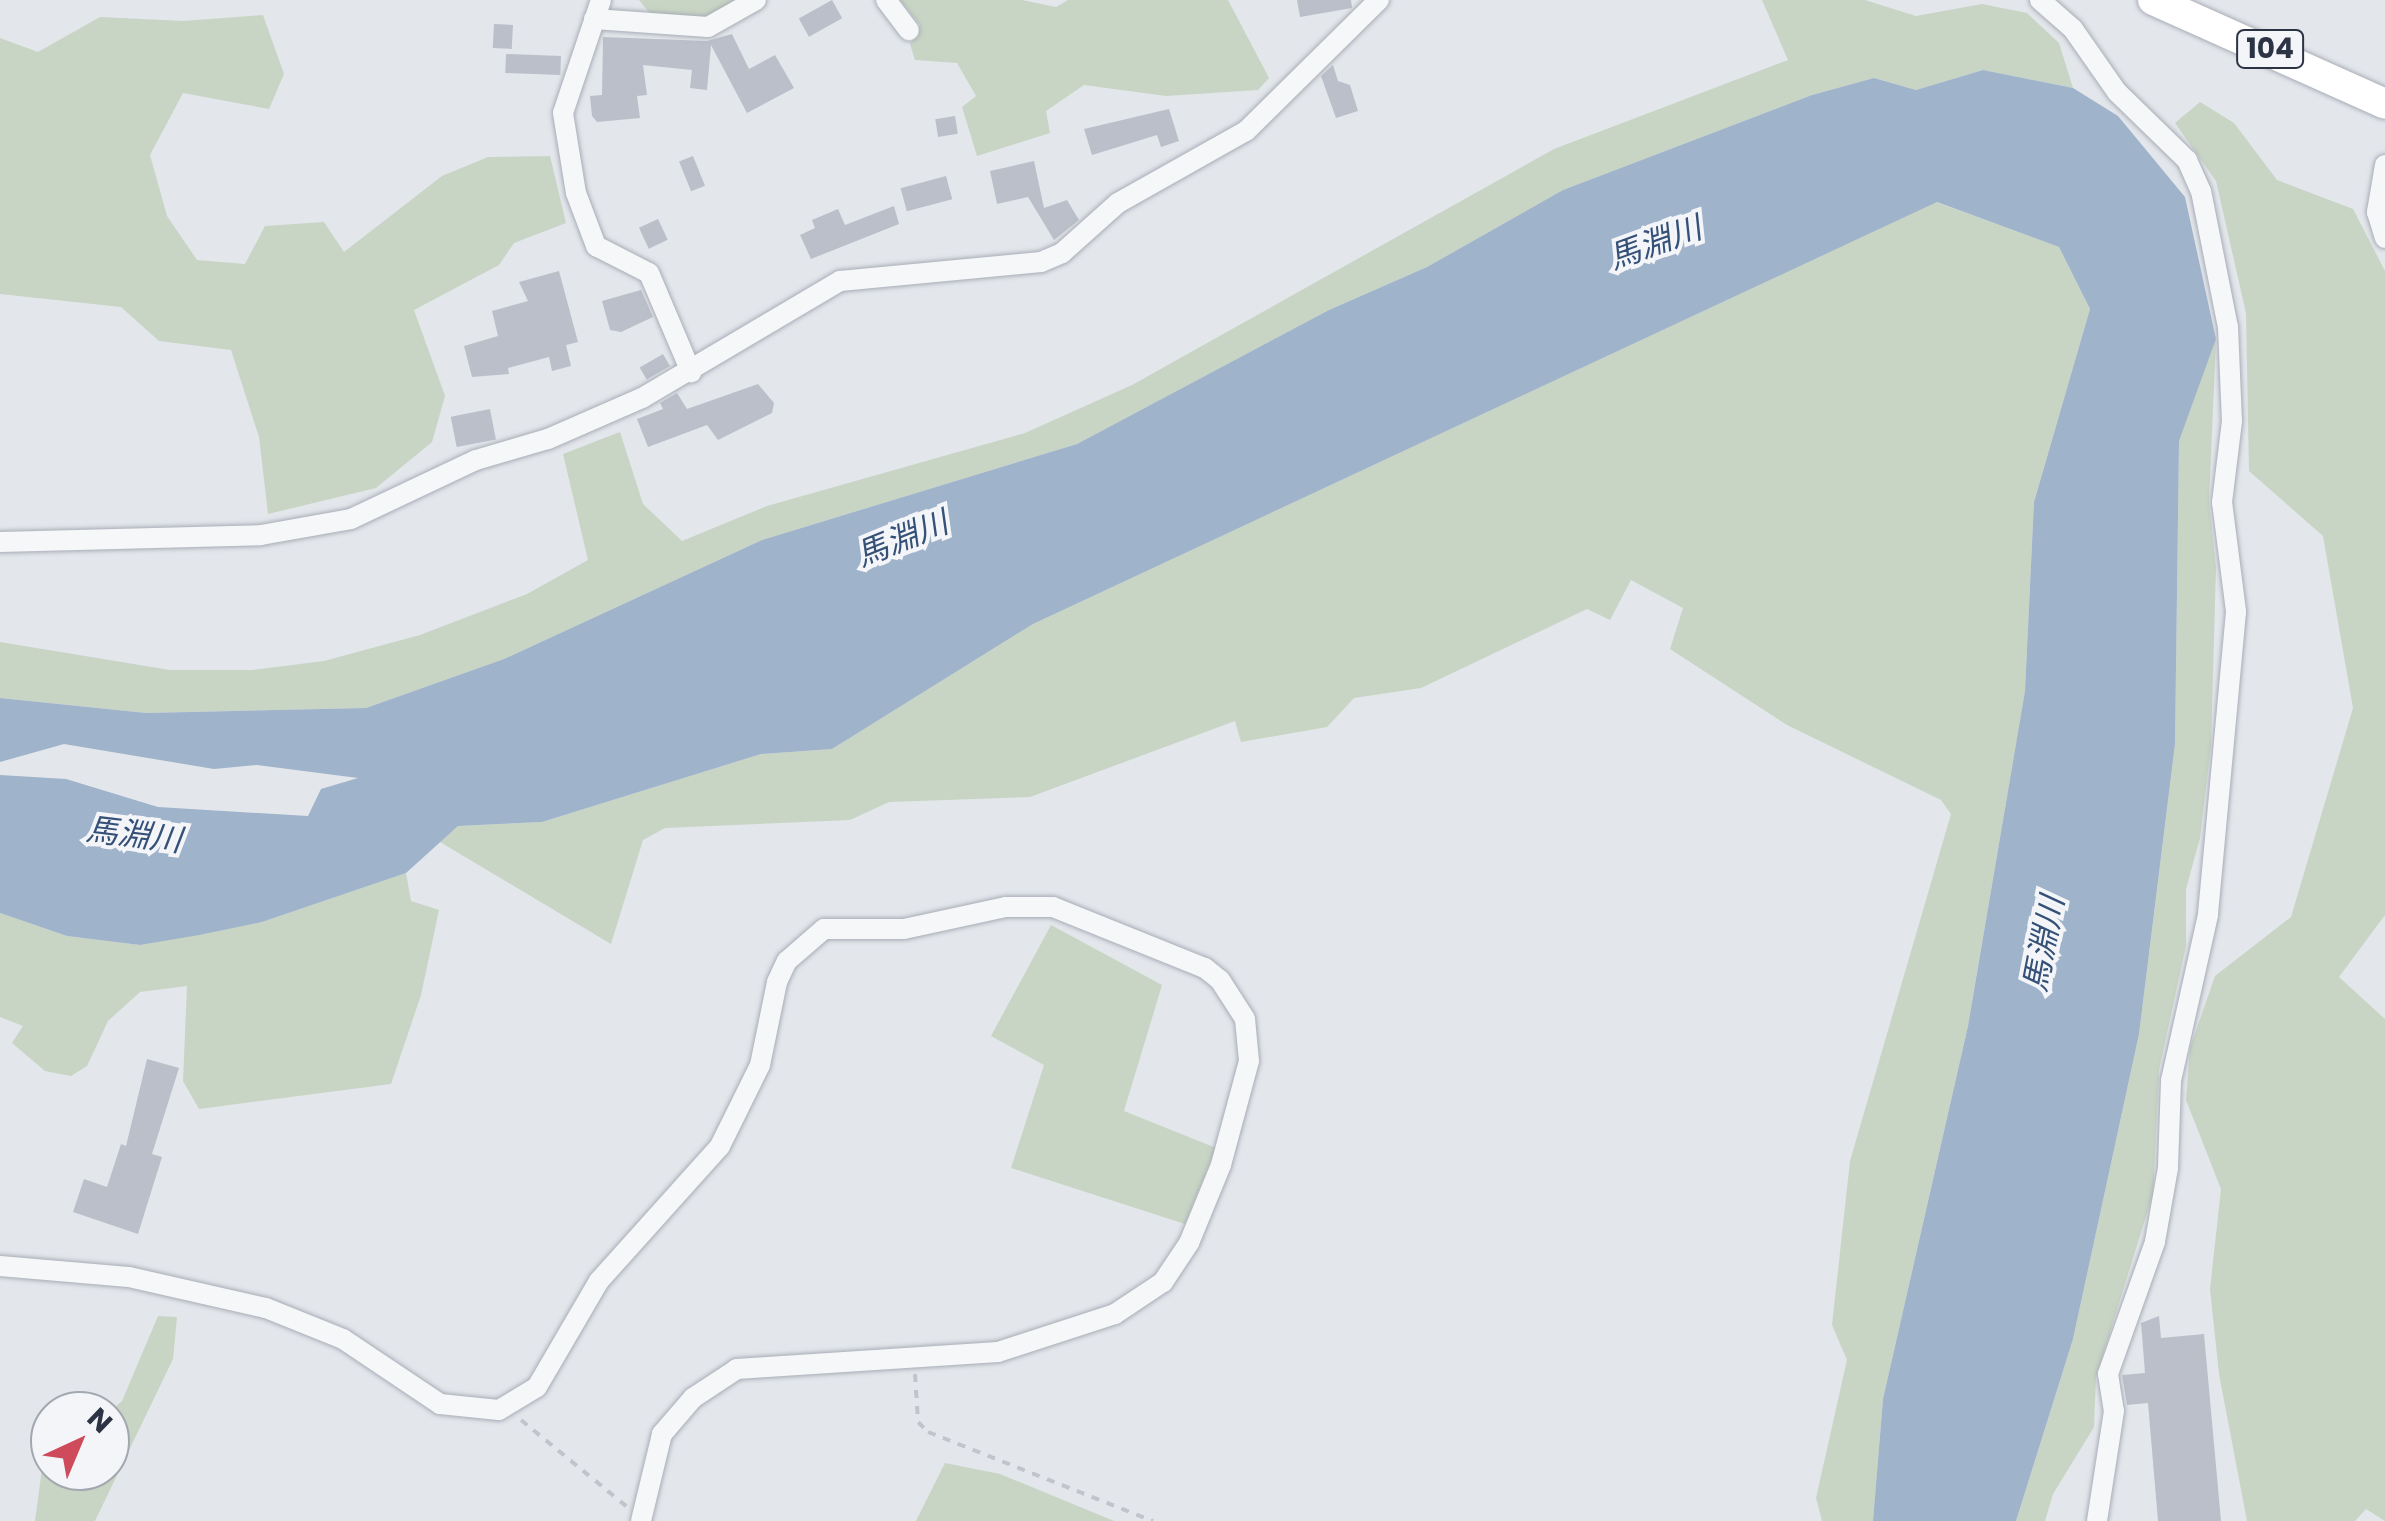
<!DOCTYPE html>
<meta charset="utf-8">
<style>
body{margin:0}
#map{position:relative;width:2385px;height:1521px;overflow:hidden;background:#e3e6eb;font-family:Poppins,"Noto Sans JP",sans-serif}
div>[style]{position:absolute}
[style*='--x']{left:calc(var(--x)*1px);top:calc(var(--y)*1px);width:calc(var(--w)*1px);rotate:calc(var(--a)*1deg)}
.green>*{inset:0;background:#c8d5c4}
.water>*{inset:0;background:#9fb3cb}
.building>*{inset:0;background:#babfc9;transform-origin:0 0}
.path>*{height:4px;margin-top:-2px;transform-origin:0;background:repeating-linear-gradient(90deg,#c1c4ca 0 8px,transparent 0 16px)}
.roads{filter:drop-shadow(0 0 2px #a8adb6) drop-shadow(0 0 2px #a8adb6)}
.minor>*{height:20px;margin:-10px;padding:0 10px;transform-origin:10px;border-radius:10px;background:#f6f7f9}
.highway>*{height:30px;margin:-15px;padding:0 15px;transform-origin:15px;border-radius:15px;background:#fff}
span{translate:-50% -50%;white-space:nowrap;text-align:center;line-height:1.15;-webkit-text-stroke:8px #f3f5f8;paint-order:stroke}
.shield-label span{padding:2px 8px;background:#f3f5f8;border:2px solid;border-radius:8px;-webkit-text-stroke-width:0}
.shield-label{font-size:28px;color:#2b3344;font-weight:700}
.water-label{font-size:32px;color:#355178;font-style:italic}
.north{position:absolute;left:30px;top:1391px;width:100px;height:100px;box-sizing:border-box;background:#f3f5f8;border:2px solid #a3a7b0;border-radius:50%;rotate:44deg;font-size:28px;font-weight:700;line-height:40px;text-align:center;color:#2b3344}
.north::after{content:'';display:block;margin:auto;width:35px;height:45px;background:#ce4b5b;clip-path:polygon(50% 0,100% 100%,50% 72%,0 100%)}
</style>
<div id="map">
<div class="green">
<div style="clip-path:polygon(639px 0,747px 0,713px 21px,652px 16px)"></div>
<div style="clip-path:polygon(900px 0,1022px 0,1056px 7px,1068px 0,1228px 0,1269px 78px,1258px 90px,1166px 96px,1084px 85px,1046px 111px,1050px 133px,977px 156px,962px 107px,976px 96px,957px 63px,915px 60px,910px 44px,920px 25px)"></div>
<div style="clip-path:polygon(1762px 0,1865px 0,1916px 16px,1982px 4px,2027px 13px,2059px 43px,2073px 88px,1983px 70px,1916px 90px,1874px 78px,1812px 95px,1563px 190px,1427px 267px,1329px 310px,1077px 444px,762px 540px,504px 659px,366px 708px,146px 713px,0 698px,0 642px,170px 670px,252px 670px,324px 661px,420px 635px,527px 594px,588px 560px,563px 454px,620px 432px,643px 504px,682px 541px,767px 506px,1025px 433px,1132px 385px,1554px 149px,1788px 60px)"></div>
<div style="clip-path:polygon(263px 15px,284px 74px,269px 109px,183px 93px,150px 155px,167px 216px,197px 260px,245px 264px,265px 226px,324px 222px,344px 252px,442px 176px,488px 157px,550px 156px,566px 223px,514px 243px,499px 265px,414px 310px,445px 396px,432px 442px,376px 488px,268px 514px,259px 437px,231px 350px,159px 341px,121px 307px,0 294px,0 38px,38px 52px,100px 17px,183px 21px)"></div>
<div style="clip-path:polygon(2200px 102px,2234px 123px,2277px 180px,2353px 209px,2385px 271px,2385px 915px,2339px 977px,2385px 1019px,2385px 1521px,2366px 1509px,2355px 1521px,2247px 1521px,2219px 1374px,2210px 1289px,2221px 1189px,2186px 1100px,2190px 1048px,2215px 976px,2291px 917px,2353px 708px,2323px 536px,2249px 471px,2246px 313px,2216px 181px,2175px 123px)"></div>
<div style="clip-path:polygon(1936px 202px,2059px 247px,2090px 309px,2034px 502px,2025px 691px,1968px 1026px,1883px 1399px,1873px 1521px,1822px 1521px,1816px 1498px,1847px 1360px,1832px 1325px,1850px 1161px,1951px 814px,1941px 800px,1787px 725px,1670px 649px,1683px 608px,1631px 580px,1610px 620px,1587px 609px,1421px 688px,1354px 698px,1327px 727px,1241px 742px,1235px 721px,1030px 797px,889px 802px,850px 820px,665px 828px,643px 840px,611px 944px,440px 842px,458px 826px,542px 822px,761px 754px,832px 749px,1033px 624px)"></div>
<div style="clip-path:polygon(2216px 339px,2209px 502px,2216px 567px,2211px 745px,2200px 838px,2186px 889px,2186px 946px,2159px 1070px,2153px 1194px,2096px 1377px,2094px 1427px,2053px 1494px,2045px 1521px,2016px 1521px,2073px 1339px,2139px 1034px,2175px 744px,2179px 440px)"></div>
<div style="clip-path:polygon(406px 873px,411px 901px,439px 910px,421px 995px,391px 1084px,199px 1109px,183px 1081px,187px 986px,140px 992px,108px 1021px,87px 1066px,71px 1076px,45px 1071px,12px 1043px,23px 1026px,0 1017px,0 913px,67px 936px,140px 945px,262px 922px)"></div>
<div style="clip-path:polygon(1051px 925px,1162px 985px,1124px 1111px,1216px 1148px,1185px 1224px,1011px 1168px,1044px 1065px,991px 1036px)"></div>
<div style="clip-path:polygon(158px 1316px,177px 1317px,173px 1359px,95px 1521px,35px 1521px,45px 1446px,50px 1471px,110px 1471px,110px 1411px,122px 1401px)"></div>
<div style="clip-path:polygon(945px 1463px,1000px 1474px,1114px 1521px,916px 1521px)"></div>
</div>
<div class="water">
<div style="clip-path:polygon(1983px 70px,2073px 88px,2118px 116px,2185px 197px,2216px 339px,2179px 441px,2175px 744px,2139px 1034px,2073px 1339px,2016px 1521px,1873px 1521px,1883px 1399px,1968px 1026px,2025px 691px,2034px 502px,2090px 309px,2059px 247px,1937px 202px,1033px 624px,832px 749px,761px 754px,542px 822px,458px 826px,406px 873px,262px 922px,199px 935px,140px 945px,67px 936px,0 913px,0 775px,66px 779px,158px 807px,308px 816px,321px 789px,358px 778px,257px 765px,214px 769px,64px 744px,0 762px,0 698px,146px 713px,366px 708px,504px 659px,762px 540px,1077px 444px,1329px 310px,1427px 267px,1563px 190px,1812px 95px,1874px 78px,1916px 90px)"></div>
</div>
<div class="building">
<div style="left:832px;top:0;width:21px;height:38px;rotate:61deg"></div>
<div style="clip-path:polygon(1297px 0,1351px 0,1352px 8px,1300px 17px)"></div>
<div style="left:494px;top:24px;width:19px;height:24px;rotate:3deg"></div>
<div style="clip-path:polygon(732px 34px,749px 69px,775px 55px,794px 88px,747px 113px,711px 45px,707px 90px,690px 88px,692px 70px,643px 65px,647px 95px,637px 96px,640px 118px,597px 122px,592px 116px,590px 96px,602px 95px,603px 37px,707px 41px)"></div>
<div style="left:506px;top:54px;width:55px;height:19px;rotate:2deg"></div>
<div style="clip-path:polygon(1333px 65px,1338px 81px,1350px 85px,1358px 111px,1336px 118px,1321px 76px)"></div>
<div style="clip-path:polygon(1169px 109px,1179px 141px,1161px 147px,1157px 135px,1092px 155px,1084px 129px)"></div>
<div style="left:955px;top:116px;width:18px;height:20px;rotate:81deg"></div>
<div style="left:693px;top:156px;width:32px;height:15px;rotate:68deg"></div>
<div style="clip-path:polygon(1034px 161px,1044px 208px,1067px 200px,1079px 220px,1054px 240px,1028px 197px,997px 204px,990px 171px)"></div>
<div style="left:946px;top:176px;width:24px;height:47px;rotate:75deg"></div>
<div style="clip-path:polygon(894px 206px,899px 224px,811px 259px,800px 235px,815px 228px,812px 220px,838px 209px,845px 225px)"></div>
<div style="left:658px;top:219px;width:23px;height:21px;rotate:65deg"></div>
<div style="clip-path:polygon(559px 271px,578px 342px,566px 345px,571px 366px,552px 371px,549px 357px,508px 368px,509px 374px,472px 377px,464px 346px,498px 336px,492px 311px,528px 301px,519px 282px)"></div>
<div style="clip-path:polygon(641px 290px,653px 317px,621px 332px,610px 330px,602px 301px)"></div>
<div style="left:663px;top:354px;width:14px;height:27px;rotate:60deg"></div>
<div style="clip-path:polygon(758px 384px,774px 403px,772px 413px,718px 440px,707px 425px,648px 447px,637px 419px,663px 409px,660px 403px,677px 393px,687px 409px)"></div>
<div style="left:490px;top:409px;width:31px;height:40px;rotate:79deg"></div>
<div style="clip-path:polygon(147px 1059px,179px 1068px,152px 1154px,162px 1157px,138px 1234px,73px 1212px,84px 1179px,107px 1187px,121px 1144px,126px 1146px)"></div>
<div style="clip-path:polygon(2159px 1316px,2161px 1338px,2204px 1334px,2221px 1521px,2158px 1521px,2148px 1403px,2127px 1405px,2122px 1375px,2145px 1373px,2141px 1323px)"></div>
</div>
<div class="path">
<div style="--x:915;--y:1374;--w:48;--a:86.4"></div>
<div style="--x:918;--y:1422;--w:14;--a:45"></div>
<div style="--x:928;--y:1432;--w:242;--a:21.6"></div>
<div style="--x:521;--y:1420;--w:136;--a:39.3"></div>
</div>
<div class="roads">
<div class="minor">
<div style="--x:601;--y:0;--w:119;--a:108.6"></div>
<div style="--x:563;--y:113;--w:81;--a:80.8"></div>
<div style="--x:576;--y:193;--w:57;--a:69.3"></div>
<div style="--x:596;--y:246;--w:59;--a:27"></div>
<div style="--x:649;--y:273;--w:108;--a:67"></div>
<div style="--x:886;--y:0;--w:38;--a:53"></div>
<div style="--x:2040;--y:0;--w:44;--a:41.3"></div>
<div style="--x:2073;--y:29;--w:77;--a:55.1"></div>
<div style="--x:2117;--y:92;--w:98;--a:44.2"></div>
<div style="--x:2187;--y:160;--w:34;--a:66"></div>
<div style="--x:2201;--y:191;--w:139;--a:78.8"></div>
<div style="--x:2228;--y:327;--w:94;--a:87.6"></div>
<div style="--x:2232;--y:421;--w:82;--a:97"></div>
<div style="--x:2222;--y:502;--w:111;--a:82.7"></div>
<div style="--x:2236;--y:612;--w:304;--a:95.3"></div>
<div style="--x:2208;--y:915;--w:170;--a:102.6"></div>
<div style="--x:2171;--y:1081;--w:87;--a:92"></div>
<div style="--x:2168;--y:1168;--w:75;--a:100"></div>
<div style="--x:2155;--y:1242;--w:140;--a:109.6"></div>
<div style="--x:2108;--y:1374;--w:37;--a:81"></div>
<div style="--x:2114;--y:1411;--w:111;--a:98.8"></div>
<div style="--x:594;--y:19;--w:114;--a:4"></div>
<div style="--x:708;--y:27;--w:55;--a:-29.4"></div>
<div style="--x:2385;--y:165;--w:48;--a:99.7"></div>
<div style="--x:2377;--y:212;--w:27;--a:73"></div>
<div style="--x:0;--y:542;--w:261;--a:-1.5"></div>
<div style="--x:261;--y:535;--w:91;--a:-10.1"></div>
<div style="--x:351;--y:519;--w:138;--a:-25.3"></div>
<div style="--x:476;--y:460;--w:75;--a:-16.3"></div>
<div style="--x:548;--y:439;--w:103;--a:-23.6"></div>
<div style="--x:642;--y:398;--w:230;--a:-30.6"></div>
<div style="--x:840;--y:281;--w:202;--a:-5.4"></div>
<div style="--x:1041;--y:262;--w:23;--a:-23"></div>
<div style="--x:1062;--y:253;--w:75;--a:-41.8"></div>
<div style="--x:1118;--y:203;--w:147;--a:-29.4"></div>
<div style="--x:1246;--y:131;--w:187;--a:-44.6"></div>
<div style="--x:0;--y:1266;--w:129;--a:4.9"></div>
<div style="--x:129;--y:1277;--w:140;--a:12.8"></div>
<div style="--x:266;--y:1308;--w:83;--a:21.9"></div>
<div style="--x:343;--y:1339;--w:117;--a:33.8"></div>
<div style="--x:440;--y:1404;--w:59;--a:5.8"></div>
<div style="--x:499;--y:1410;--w:44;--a:-31.2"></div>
<div style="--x:537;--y:1387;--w:123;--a:-59.7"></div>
<div style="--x:599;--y:1281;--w:181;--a:-48.1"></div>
<div style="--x:720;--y:1146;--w:90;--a:-63.7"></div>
<div style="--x:760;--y:1065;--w:85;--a:-78.4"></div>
<div style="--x:777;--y:982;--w:23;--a:-65"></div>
<div style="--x:787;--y:961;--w:49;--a:-40.9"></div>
<div style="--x:824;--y:929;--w:80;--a:0"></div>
<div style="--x:904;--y:929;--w:104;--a:-12.2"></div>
<div style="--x:1006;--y:907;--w:47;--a:0"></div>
<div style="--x:1053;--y:907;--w:164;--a:21.9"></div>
<div style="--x:1205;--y:968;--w:19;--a:39"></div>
<div style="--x:1220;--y:980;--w:46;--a:57.3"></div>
<div style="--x:1245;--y:1019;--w:42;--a:84.6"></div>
<div style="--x:1249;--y:1061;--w:108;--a:105.1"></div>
<div style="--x:1221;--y:1165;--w:84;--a:112.3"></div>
<div style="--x:1189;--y:1243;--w:47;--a:123.7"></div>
<div style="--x:1163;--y:1282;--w:58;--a:146.3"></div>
<div style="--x:1115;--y:1314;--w:123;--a:162"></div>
<div style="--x:998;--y:1352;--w:262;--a:176.3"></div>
<div style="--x:737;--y:1369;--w:53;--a:146.6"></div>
<div style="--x:693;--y:1398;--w:48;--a:130.7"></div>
<div style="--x:662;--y:1434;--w:89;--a:103.6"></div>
</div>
<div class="highway">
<div style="--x:2153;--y:0;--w:254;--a:24.1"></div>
</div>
</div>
<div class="shield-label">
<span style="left:2270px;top:49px">104</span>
</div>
<div class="water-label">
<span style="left:1655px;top:243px;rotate:-20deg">馬淵川</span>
<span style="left:902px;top:539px;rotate:-22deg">馬淵川</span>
<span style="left:134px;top:835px;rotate:7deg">馬淵川</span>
<span style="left:2044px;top:944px;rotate:-79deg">馬淵川</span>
</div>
<div class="north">N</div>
</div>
